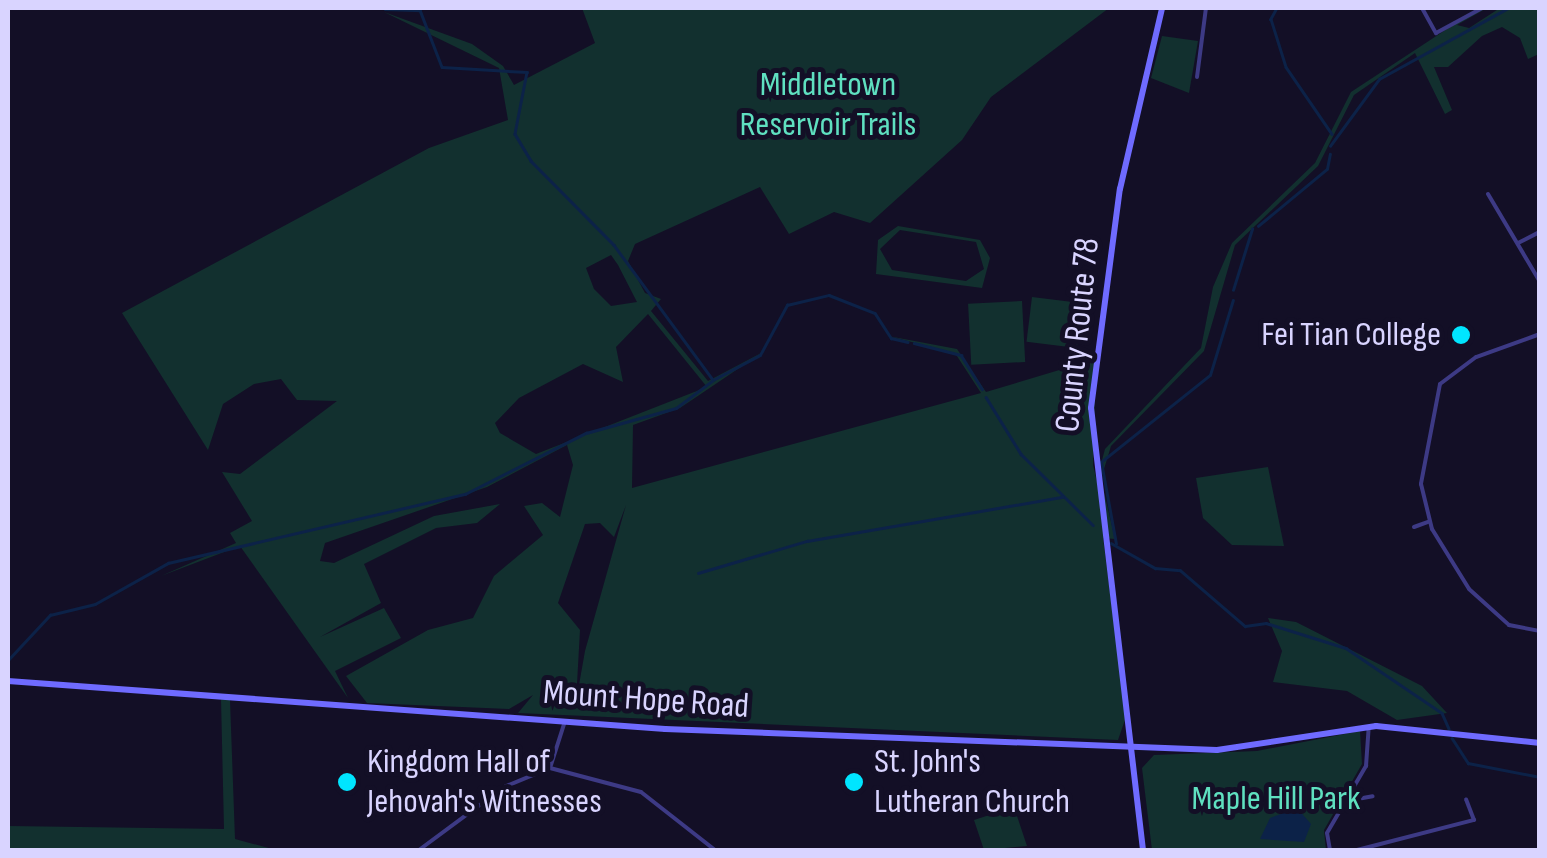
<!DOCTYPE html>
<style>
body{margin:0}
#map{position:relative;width:1547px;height:858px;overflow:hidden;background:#130f26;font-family:"Sofia Sans Condensed",sans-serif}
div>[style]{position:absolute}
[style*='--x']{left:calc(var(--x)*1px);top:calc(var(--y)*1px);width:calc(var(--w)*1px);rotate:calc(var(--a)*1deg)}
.green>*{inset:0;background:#12302f;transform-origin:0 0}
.water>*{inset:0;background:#0c2248}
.stream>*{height:2.5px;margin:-1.25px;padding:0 1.25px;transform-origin:1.25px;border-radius:1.25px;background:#0c2248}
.street>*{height:4px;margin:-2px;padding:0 2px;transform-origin:2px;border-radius:2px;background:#3d3a85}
.secondary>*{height:6px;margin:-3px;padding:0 3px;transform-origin:3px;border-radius:3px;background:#6f6bff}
.dots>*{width:28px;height:28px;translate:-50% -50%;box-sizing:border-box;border:5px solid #130f26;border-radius:50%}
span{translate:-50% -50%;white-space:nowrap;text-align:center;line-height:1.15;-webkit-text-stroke:10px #130f26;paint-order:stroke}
.park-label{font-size:35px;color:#5fe0c0}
.street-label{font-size:35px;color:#d9d4ff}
.poi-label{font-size:35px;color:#d9d4ff}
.right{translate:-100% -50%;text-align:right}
.left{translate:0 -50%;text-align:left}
.frame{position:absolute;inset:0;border:10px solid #d9d4ff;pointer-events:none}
</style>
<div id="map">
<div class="green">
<div style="clip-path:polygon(evenodd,582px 8px,1109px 8px,991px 97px,962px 140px,870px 223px,834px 212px,789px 234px,760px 187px,635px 244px,628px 261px,645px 293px,661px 299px,651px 311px,708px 381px,763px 352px,680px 408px,633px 425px,632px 488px,981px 393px,955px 353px,888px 336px,957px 349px,986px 392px,1096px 359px,1093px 465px,1110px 536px,1097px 479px,1105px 449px,1201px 348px,1213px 287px,1232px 243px,1315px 163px,1351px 92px,1479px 8px,1487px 8px,1457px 25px,1469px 28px,1500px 8px,1539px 8px,1539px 54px,1528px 59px,1520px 38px,1502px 27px,1482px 36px,1448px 67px,1434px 67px,1452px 110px,1445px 114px,1415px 53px,1354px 95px,1318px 166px,1235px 245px,1204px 351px,1111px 446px,1101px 479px,1115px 539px,1103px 538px,1126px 717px,1118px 740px,518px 713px,533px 695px,509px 709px,367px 703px,346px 676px,428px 630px,473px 618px,494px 576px,543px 535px,524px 506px,542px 503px,560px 517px,573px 465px,567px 445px,487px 487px,325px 543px,320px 561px,334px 563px,434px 516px,500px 504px,477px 523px,436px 528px,364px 564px,381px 603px,320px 637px,384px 608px,401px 638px,335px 671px,348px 698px,240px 546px,161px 576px,236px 543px,230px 533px,252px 521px,222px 472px,240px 474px,337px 401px,297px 400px,281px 379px,254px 384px,223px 404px,208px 450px,122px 313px,429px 148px,508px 120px,499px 68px,384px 12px,472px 44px,503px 66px,514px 85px,595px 43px,582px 8px,611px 255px,618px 265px,637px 302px,611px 306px,594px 289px,586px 268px,611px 255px,582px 8px,648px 314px,707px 387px,536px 454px,500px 433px,495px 423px,519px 398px,583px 364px,623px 382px,616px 347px,648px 314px,582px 8px,626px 505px,585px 651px,576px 702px,580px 630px,558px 603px,585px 524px,600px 523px,614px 537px,626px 505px)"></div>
<div style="clip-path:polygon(1162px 36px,1198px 41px,1189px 93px,1151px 78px)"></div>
<div style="clip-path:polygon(evenodd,898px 226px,980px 240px,990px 258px,982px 288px,876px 274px,878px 240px,898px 226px,900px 230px,976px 242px,984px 269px,966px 281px,892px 270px,880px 249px,900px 230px)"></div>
<div style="left:1032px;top:297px;width:51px;height:45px;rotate:7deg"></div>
<div style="left:1022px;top:301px;width:61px;height:54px;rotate:87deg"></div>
<div style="clip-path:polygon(1268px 467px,1284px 546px,1232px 545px,1203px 518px,1196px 478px)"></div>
<div style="clip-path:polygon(1268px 618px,1296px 622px,1422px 686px,1447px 713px,1397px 720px,1347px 691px,1273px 682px,1282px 651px)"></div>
<div style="clip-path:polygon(221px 699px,230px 700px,235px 839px,276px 850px,8px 850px,8px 826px,224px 829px)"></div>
<div style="clip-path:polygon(1360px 731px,1362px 764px,1324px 830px,1326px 850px,1152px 850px,1142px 768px,1154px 755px,1257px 751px)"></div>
<div style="clip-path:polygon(1014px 807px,1027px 846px,984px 850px,974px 820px)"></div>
</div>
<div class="water">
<div style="clip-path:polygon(1297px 808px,1311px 824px,1304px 842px,1260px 839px,1270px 818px)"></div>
</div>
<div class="stream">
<div style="--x:1277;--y:8;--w:13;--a:119"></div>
<div style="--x:1271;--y:19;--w:50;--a:72.6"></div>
<div style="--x:1286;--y:67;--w:81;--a:55.5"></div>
<div style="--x:385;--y:9;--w:35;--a:2"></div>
<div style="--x:420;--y:10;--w:61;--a:68.9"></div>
<div style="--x:442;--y:67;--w:85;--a:3.4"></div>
<div style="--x:527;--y:72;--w:63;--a:101"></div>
<div style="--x:515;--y:134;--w:31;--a:59"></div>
<div style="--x:531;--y:161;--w:118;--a:45.3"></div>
<div style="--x:614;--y:245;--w:167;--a:53.7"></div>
<div style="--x:713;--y:380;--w:53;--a:-28"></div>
<div style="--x:760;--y:355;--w:57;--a:-61.6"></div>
<div style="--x:787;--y:305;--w:43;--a:-13.4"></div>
<div style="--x:829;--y:295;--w:49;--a:21.4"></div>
<div style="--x:875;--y:313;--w:30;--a:57"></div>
<div style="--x:891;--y:338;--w:17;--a:13"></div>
<div style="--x:1330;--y:146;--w:83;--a:-53.8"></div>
<div style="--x:1379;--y:79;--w:147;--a:-28.8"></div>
<div style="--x:1258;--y:226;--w:89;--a:-39.6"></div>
<div style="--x:1327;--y:169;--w:15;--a:-79"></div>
<div style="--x:1233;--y:290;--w:64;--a:-72.7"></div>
<div style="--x:914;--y:343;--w:49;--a:14.3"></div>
<div style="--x:961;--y:355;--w:40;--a:58"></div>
<div style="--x:986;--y:397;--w:67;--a:58.4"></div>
<div style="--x:1021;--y:454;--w:101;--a:44.6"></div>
<div style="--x:1111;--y:543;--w:51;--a:29.6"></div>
<div style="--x:1155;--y:568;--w:25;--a:5"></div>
<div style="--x:1180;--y:570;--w:86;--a:40.7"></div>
<div style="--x:1245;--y:626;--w:21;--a:-8"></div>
<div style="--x:1266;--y:623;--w:84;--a:17.4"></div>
<div style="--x:1346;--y:648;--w:116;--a:34.1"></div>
<div style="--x:1442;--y:713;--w:17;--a:66"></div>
<div style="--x:1116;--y:544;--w:83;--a:-100.4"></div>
<div style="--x:1101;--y:462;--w:139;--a:-38.6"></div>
<div style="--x:1210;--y:375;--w:78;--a:-73"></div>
<div style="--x:698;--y:573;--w:114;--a:-16.4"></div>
<div style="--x:807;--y:541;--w:259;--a:-9.8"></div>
<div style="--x:8;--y:660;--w:62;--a:-47"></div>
<div style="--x:50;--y:615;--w:46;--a:-13.7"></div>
<div style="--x:95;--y:604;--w:84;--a:-29.3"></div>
<div style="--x:168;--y:563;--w:305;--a:-13.1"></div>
<div style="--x:465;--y:494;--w:136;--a:-26.8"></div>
<div style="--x:586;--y:433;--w:93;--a:-15.5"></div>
<div style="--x:676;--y:408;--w:45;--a:-36.9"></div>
<div style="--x:1452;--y:738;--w:30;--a:57"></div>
<div style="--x:1468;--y:763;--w:73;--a:11"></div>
</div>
<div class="street">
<div style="--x:1422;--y:8;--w:29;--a:61"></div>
<div style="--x:1436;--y:33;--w:52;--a:-28.5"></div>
<div style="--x:1197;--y:77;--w:70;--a:-82.6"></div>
<div style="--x:1488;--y:194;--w:102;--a:59.4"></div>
<div style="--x:1518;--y:243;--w:25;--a:-27"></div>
<div style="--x:1540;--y:334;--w:68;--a:160.2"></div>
<div style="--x:1476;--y:357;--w:45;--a:143.1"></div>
<div style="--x:1440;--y:384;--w:102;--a:100.8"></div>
<div style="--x:1421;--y:484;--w:46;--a:76.3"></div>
<div style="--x:1432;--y:529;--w:70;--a:58.3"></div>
<div style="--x:1469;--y:589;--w:54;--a:42"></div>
<div style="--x:1509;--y:625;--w:32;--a:11"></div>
<div style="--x:1414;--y:527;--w:15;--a:-20"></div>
<div style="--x:550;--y:768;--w:49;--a:-72.3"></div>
<div style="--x:1346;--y:801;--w:27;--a:-10"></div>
<div style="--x:419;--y:850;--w:106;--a:-36.5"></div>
<div style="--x:504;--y:787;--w:50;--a:-22.4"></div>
<div style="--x:550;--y:768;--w:94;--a:14.8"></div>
<div style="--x:641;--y:792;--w:94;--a:38.1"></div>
<div style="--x:1330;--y:850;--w:17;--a:-100"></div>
<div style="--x:1327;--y:833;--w:78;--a:-59.8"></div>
<div style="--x:1366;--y:766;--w:39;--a:-86"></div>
<div style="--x:1357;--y:850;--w:121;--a:-14.4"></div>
<div style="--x:1474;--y:820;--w:22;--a:-111"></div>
</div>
<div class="secondary">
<div style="--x:8;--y:681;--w:659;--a:4.18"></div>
<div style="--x:665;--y:729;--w:552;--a:2.18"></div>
<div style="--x:1217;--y:750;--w:161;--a:-8.6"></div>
<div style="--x:1376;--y:726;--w:165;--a:5.9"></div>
<div style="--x:1143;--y:850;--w:445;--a:-96.7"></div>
<div style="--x:1091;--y:408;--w:221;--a:-82.5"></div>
<div style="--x:1120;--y:189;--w:186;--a:-76.9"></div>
</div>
<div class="dots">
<div style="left:1461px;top:335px;background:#00e5ff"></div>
<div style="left:347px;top:782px;background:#00e5ff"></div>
<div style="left:854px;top:782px;background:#00e5ff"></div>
</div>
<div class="park-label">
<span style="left:828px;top:105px">Middletown<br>Reservoir Trails</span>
<span style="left:1276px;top:799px">Maple Hill Park</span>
</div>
<div class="street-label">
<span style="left:1078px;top:335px;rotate:-84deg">County Route 78</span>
<span style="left:646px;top:700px;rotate:4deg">Mount Hope Road</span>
</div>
<div class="poi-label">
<span class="right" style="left:1441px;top:335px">Fei Tian College</span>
<span class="left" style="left:367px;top:782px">Kingdom Hall of<br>Jehovah's Witnesses</span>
<span class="left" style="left:874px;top:782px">St. John's<br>Lutheran Church</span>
</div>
<div class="frame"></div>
</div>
